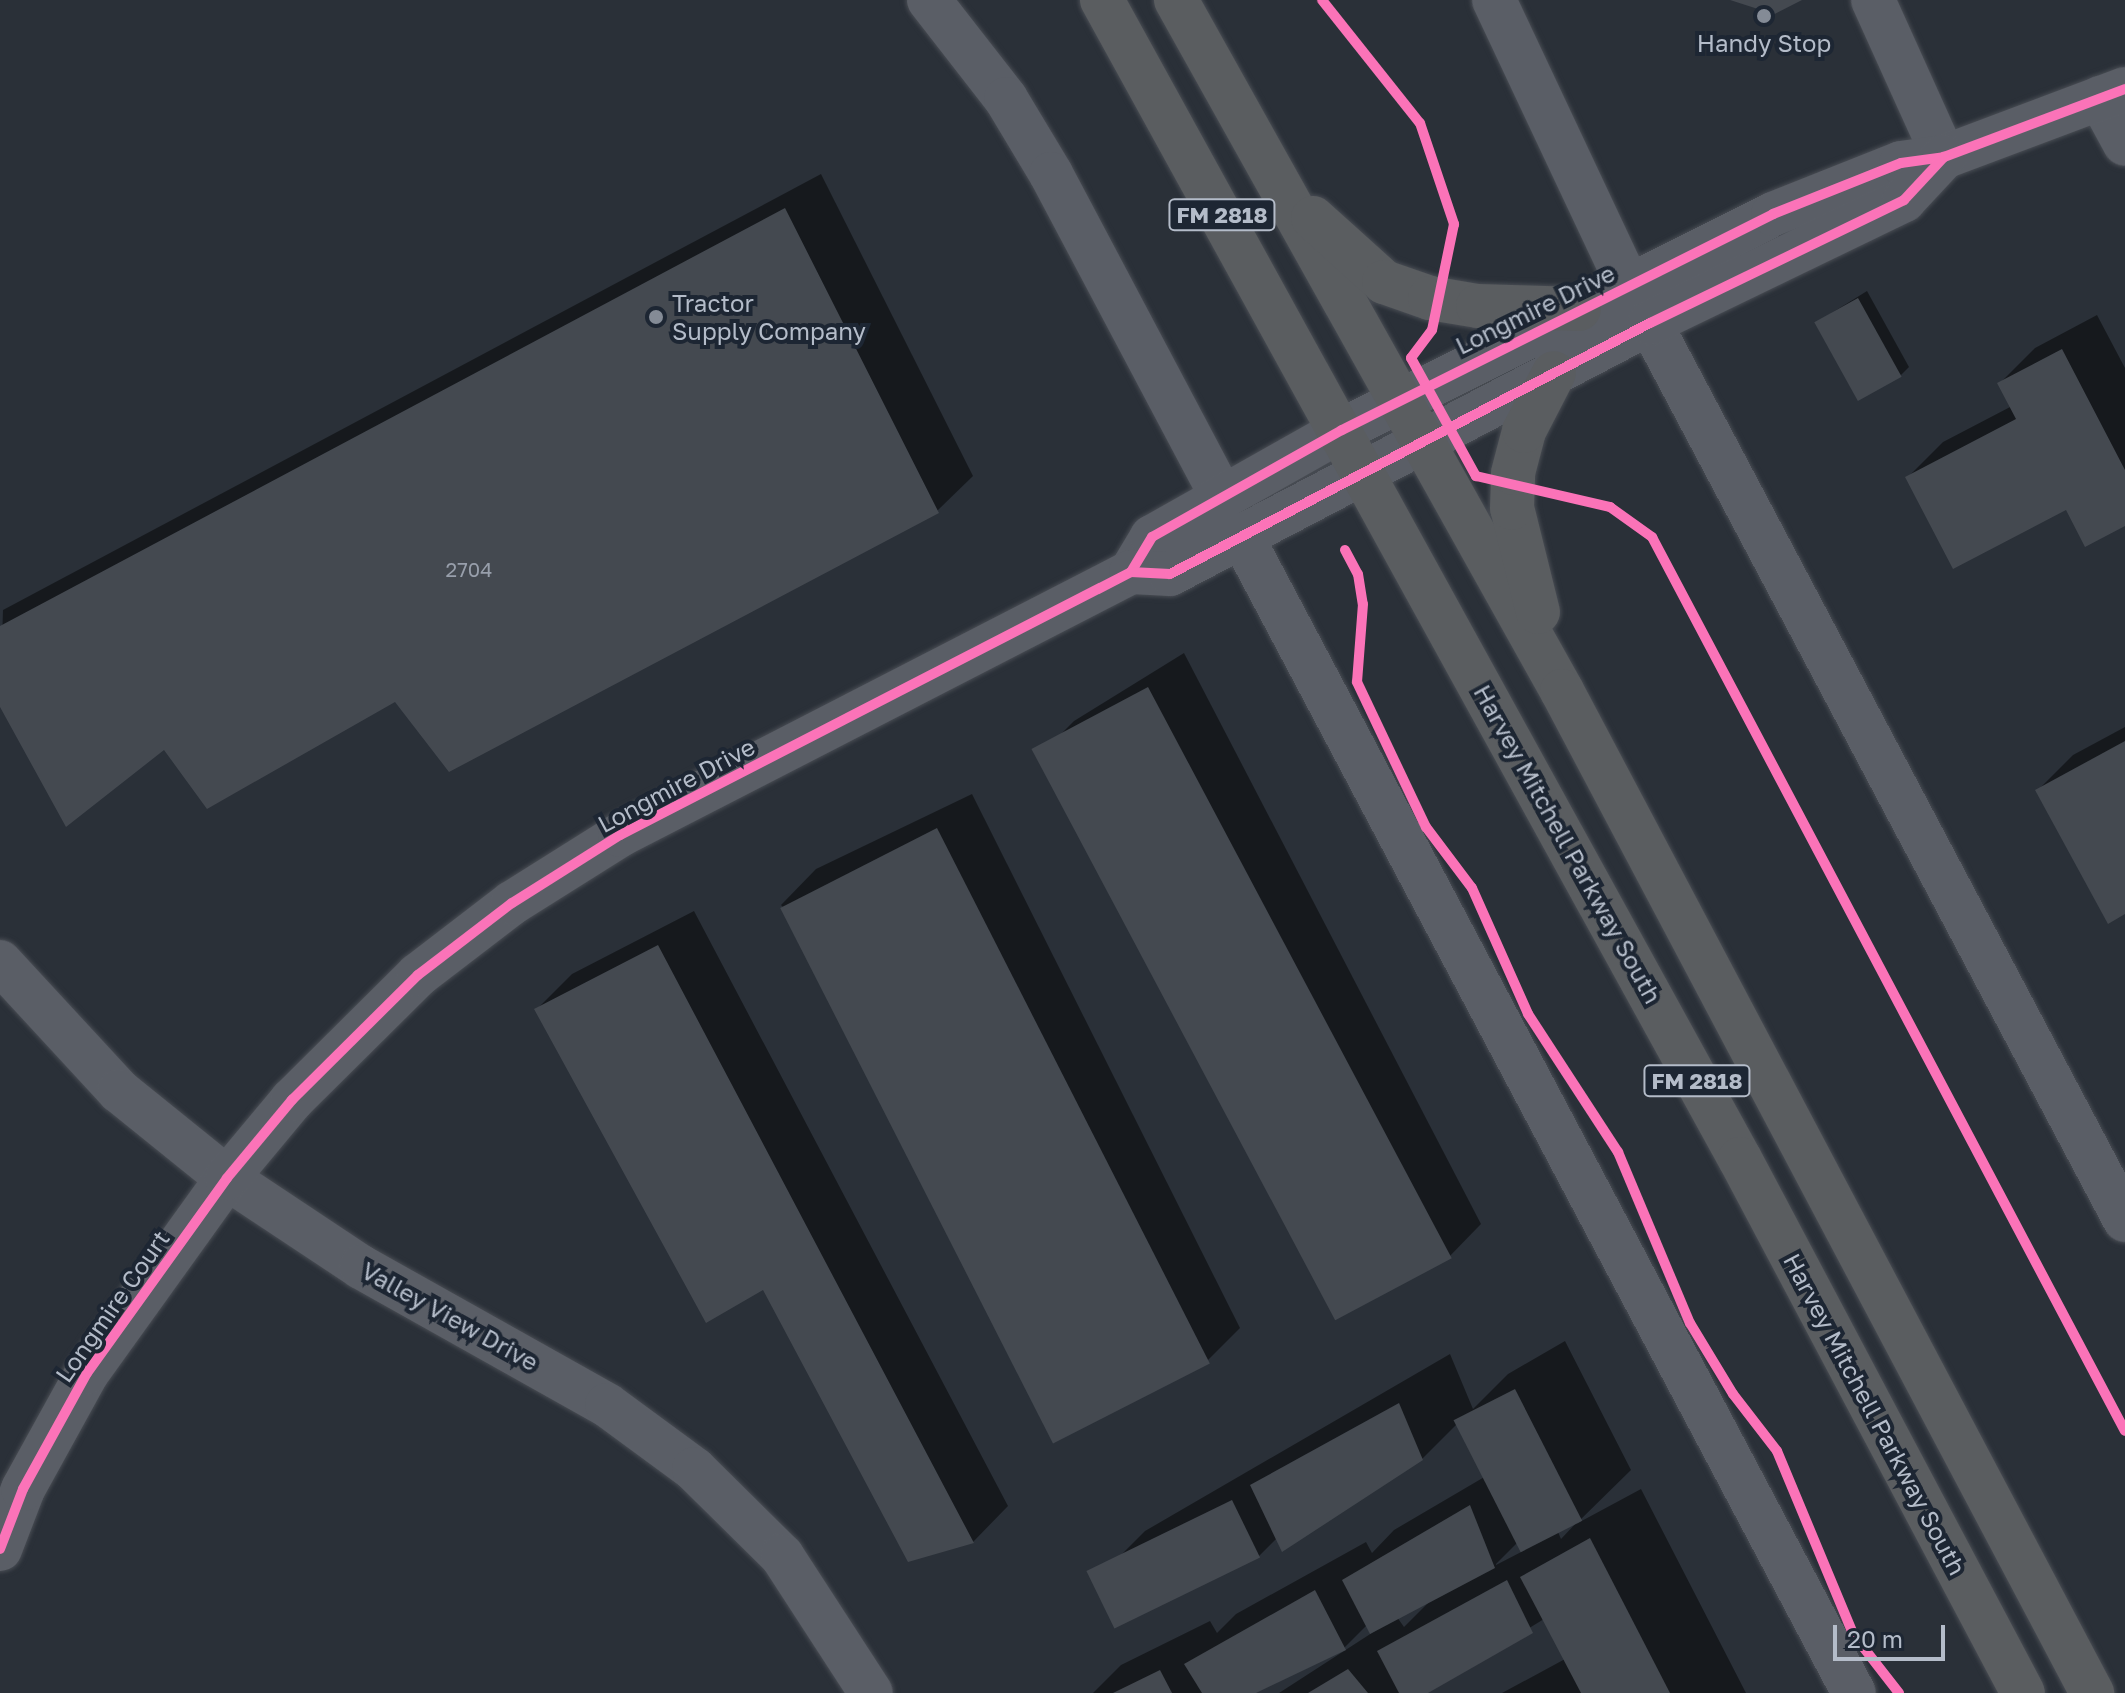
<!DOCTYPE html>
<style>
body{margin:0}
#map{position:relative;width:2125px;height:1693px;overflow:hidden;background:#2a3038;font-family:"Golos Text",sans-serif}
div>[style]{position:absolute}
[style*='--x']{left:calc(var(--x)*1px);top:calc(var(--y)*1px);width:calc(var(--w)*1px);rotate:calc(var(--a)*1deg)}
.shadow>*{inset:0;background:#0007}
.building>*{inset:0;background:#444950;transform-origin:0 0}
.roads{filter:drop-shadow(0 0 2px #484c53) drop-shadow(0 0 2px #484c53)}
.minor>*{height:44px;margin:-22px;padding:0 22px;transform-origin:22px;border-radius:22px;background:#5a5e66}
.highway>*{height:44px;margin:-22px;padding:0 22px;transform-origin:22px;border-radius:22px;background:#5a5d60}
.cycleway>*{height:10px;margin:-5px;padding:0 5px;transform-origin:5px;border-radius:5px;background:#fb73b8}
.dots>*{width:22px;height:22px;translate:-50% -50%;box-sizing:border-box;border:4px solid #1d2633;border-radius:50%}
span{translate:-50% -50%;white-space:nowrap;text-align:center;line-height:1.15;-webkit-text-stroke:8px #1d2633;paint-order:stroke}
.number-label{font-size:20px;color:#989fab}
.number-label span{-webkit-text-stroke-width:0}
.shield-label span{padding:2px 6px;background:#1d2633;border:2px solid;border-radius:6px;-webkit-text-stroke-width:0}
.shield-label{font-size:22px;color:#b4bcc9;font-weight:700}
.poi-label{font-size:24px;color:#b4bcc9}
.left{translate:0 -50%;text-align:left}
.street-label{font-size:24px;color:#b4bcc9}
.scale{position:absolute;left:1833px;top:1625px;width:112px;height:36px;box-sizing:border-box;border:4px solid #b4bcc9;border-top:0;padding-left:10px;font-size:24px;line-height:28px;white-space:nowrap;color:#b4bcc9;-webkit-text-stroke:6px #1d2633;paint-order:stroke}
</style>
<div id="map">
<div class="shadow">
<div style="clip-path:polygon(821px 174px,973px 476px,937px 511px,396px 700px,165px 748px,0 703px,3px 610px)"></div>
<div style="clip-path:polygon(1867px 291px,1909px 367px,1901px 375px,1817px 322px)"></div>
<div style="clip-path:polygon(2097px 315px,2125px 368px,2125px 524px,2067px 507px,1907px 478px,1943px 442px,2012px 406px,2000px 383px,2035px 348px)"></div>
<div style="clip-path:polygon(1184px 653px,1481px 1224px,1446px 1260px,1039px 756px,1074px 721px)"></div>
<div style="clip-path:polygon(2125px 727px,2125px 912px,2038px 790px,2073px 755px)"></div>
<div style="clip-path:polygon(972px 794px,1240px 1328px,1205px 1363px,781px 905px,816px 869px)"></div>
<div style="clip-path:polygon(694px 911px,1008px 1506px,973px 1542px,909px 1560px,763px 1288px,536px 1010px,572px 974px)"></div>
<div style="clip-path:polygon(evenodd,1565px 1341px,1631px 1470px,1576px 1524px,1641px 1489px,1746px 1693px,1502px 1693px,1565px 1659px,1544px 1619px,1424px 1693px,1279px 1693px,1395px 1618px,1367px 1625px,1344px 1648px,1252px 1693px,1093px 1693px,1121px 1665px,1210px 1621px,1217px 1633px,1236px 1614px,1366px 1542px,1372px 1553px,1394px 1530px,1486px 1476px,1458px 1423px,1422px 1459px,1277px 1538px,1259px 1556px,1095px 1581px,1145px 1531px,1450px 1354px,1473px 1409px,1508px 1374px,1565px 1341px,1577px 1522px,1561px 1539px,1558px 1532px,1577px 1522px,1565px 1341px,1520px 1540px,1525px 1550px,1496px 1565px,1496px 1564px,1520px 1540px,1565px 1341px,1430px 1601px,1404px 1627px,1397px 1617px,1430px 1601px)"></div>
</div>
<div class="building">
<div style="clip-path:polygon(1730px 0,1802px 0,1757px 23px,1758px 9px)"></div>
<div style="clip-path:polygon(785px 208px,939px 513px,449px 772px,395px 702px,207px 809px,164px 750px,66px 827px,0 707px,0 626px)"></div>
<div style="left:1858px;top:298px;width:90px;height:50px;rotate:61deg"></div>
<div style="clip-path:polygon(2062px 349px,2125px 470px,2125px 526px,2085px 547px,2066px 510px,1953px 569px,1905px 477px,2016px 419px,1997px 383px)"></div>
<div style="left:1148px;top:687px;width:647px;height:132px;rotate:62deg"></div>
<div style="clip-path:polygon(2125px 741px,2125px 914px,2108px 924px,2035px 790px)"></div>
<div style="left:937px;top:828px;width:601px;height:176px;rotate:63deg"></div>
<div style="clip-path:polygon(658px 945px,974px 1543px,908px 1562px,763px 1290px,706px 1323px,534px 1009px)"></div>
<div style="left:1515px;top:1389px;width:148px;height:69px;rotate:63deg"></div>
<div style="clip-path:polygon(1399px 1403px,1423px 1460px,1282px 1552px,1250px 1485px)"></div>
<div style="left:1232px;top:1500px;width:64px;height:162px;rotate:64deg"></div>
<div style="clip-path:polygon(1470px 1505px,1495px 1568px,1370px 1634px,1342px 1580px)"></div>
<div style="clip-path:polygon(1590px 1538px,1670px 1693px,1581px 1693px,1520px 1577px)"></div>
<div style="clip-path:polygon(1507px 1580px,1533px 1633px,1428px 1693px,1399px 1693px,1377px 1651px)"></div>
<div style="clip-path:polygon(1315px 1590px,1346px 1650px,1256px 1693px,1202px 1693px,1184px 1664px)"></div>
<div style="clip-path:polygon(1348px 1669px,1368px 1693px,1308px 1693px)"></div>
<div style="clip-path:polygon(1160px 1670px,1172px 1693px,1113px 1693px)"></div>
</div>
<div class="roads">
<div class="minor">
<div style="--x:929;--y:0;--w:125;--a:52.1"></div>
<div style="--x:1006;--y:99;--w:87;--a:59"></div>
<div style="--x:1051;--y:174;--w:365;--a:62.1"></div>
<div style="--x:1494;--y:0;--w:315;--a:64.8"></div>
<div style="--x:1873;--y:0;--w:172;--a:65.7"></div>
<div style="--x:2100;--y:98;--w:52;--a:61.5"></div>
<div style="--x:1650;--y:323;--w:1015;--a:62.1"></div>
<div style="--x:1241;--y:535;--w:1310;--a:62.11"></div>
<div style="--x:1131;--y:572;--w:41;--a:-59"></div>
<div style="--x:1152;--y:537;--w:218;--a:-29.4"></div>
<div style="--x:1342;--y:430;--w:482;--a:-26.6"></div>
<div style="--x:1773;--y:214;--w:138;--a:-21.7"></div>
<div style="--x:1901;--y:163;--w:43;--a:-7.9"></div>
<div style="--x:1944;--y:157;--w:193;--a:-20.6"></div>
<div style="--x:0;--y:962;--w:176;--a:47.3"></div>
<div style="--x:119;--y:1091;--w:139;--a:38.9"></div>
<div style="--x:227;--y:1178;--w:161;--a:33.6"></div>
<div style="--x:361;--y:1267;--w:282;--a:29.3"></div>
<div style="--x:607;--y:1405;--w:108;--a:36.3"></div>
<div style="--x:694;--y:1469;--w:124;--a:44.7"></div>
<div style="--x:782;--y:1556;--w:163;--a:57"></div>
<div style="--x:0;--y:1549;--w:64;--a:-69"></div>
<div style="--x:23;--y:1489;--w:132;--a:-61.1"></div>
<div style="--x:87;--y:1373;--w:240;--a:-54.3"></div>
<div style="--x:227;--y:1178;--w:102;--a:-50.2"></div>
<div style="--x:292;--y:1100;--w:177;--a:-44.8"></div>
<div style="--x:418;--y:975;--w:118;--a:-37.5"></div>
<div style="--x:512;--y:903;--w:128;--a:-32.2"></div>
<div style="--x:620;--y:835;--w:575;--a:-27.23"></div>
<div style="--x:1131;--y:572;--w:39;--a:3"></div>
<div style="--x:1170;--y:574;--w:542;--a:-27.61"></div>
<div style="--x:1650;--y:323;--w:282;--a:-25.8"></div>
<div style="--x:1904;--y:200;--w:59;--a:-47.1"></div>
</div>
<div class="highway">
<div style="--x:1102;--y:0;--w:1323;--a:61.17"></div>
<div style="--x:1740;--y:1159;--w:604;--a:62.08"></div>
<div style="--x:1176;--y:0;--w:792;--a:60.81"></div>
<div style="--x:1562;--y:691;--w:1134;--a:62.12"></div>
<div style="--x:1313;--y:218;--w:96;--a:42"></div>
<div style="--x:1384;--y:282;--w:49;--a:19.2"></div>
<div style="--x:1430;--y:298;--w:49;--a:9.5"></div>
<div style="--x:1478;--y:306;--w:101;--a:1.7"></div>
<div style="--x:1538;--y:612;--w:107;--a:-104"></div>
<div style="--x:1512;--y:508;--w:35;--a:-88"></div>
<div style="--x:1513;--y:473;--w:43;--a:-75.3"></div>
<div style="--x:1524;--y:431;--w:65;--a:-62.7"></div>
</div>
</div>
<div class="cycleway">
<div style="--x:1322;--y:0;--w:157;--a:51.5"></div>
<div style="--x:1420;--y:123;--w:107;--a:71.4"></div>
<div style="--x:1454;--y:224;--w:108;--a:101.7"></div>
<div style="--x:1432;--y:330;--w:35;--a:127"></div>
<div style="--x:1411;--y:358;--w:135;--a:61.2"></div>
<div style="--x:1476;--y:476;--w:138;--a:13"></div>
<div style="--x:1610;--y:507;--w:52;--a:35.5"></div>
<div style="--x:1652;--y:537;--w:1011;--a:62.12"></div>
<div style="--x:1345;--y:550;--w:27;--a:62"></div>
<div style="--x:1358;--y:574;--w:30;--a:81"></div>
<div style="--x:1363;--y:604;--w:78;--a:94.4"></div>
<div style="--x:1357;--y:682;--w:161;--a:64.6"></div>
<div style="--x:1426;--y:827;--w:76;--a:53"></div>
<div style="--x:1472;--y:888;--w:138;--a:66"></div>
<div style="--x:1528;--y:1014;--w:165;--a:56.9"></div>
<div style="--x:1618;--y:1152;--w:186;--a:67.2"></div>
<div style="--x:1690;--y:1323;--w:83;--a:58.8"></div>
<div style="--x:1733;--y:1394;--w:72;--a:52.3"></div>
<div style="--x:1777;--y:1451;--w:198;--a:67.4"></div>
<div style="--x:1853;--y:1634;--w:75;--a:52.1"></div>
<div style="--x:1131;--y:572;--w:41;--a:-59"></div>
<div style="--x:1152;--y:537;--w:218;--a:-29.4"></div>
<div style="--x:1342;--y:430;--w:482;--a:-26.6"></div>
<div style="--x:1773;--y:214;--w:138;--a:-21.7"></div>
<div style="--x:1901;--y:163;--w:43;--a:-7.9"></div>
<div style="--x:1944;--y:157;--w:193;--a:-20.6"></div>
<div style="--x:0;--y:1549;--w:64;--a:-69"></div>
<div style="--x:23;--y:1489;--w:132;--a:-61.1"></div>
<div style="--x:87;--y:1373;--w:240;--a:-54.3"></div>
<div style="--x:227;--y:1178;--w:102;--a:-50.2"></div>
<div style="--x:292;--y:1100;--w:177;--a:-44.8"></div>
<div style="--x:418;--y:975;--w:118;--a:-37.5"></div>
<div style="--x:512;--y:903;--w:128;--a:-32.2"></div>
<div style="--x:620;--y:835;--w:575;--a:-27.23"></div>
<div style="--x:1131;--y:572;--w:39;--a:3"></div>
<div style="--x:1170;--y:574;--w:542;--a:-27.61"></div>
<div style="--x:1650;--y:323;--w:282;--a:-25.8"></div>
<div style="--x:1904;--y:200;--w:59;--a:-47.1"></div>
</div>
<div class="dots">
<div style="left:1764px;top:16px;background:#848b96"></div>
<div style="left:656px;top:317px;background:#848b96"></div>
</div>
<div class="number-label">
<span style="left:469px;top:569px">2704</span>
</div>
<div class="shield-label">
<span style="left:1222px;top:215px">FM 2818</span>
<span style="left:1697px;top:1081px">FM 2818</span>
</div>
<div class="poi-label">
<span style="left:1764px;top:43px">Handy Stop</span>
<span class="left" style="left:672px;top:317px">Tractor<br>Supply Company</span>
</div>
<div class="street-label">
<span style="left:1535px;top:309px;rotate:-26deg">Longmire Drive</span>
<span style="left:676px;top:785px;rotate:-28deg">Longmire Drive</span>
<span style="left:1568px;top:844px;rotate:61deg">Harvey Mitchell Parkway South</span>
<span style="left:112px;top:1306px;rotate:-55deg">Longmire Court</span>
<span style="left:450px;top:1316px;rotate:29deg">Valley View Drive</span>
<span style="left:1875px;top:1414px;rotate:62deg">Harvey Mitchell Parkway South</span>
</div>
<div class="scale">20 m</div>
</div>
